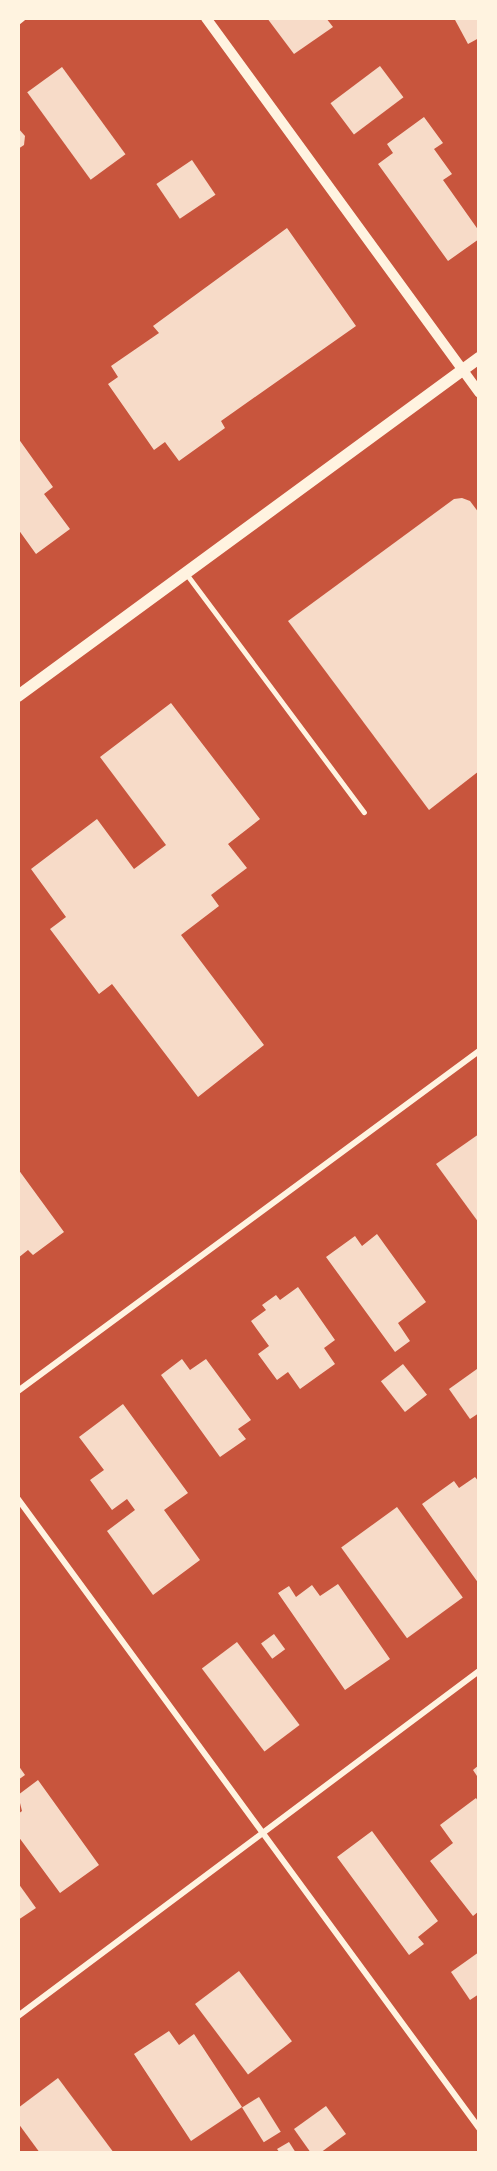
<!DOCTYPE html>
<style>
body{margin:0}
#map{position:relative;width:497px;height:2171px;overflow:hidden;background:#c8553d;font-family:Overpass,sans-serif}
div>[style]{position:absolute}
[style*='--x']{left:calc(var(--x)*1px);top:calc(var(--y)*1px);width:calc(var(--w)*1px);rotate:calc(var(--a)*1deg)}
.building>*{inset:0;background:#f7dbc8;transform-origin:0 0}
.service>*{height:4.5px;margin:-2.25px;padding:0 2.25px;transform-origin:2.25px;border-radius:2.25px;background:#fff3e0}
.minor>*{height:6px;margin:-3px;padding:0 3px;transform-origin:3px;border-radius:3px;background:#fff3e0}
.tertiary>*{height:10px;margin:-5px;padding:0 5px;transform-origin:5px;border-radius:5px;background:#fff3e0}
.secondary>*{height:12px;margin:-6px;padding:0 6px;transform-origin:6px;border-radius:6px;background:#fff3e0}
span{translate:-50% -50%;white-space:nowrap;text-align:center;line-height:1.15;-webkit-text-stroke:5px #fff3e0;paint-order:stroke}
.frame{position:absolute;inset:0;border:20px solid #fff3e0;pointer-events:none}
</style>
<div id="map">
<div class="building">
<div style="clip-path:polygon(267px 18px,326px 18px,333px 27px,294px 54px)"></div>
<div style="clip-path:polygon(454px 18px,479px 18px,479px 38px,468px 44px)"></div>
<div style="left:380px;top:66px;width:39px;height:62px;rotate:53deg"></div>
<div style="left:62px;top:67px;width:108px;height:43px;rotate:54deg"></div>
<div style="clip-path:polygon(424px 117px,443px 143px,434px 149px,452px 174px,443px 180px,479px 231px,479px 239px,448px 261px,378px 164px,393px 153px,387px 144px)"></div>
<div style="clip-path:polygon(18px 128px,25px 136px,24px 145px,18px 149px)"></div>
<div style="left:192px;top:160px;width:42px;height:43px;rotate:56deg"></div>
<div style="clip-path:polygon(287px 228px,356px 326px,221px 421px,225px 428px,179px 461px,165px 442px,154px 450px,108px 384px,118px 377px,111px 366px,159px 333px,153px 326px)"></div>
<div style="clip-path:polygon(18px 438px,53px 487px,44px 494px,70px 529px,36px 554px,18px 529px)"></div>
<div style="clip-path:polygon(462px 498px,470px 501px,479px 513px,479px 771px,429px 810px,288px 621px,454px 499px)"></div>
<div style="clip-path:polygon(171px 703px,260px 819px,228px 844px,247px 868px,211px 895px,219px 906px,181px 935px,264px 1045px,198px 1097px,112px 984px,99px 994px,50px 929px,66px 917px,31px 869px,97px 819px,134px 869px,166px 845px,100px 757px)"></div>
<div style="clip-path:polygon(479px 1134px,479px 1223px,436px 1164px)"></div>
<div style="clip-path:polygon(18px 1169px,64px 1232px,33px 1255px,28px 1250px,18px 1258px)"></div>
<div style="clip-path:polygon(377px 1234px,426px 1302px,398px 1323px,410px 1341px,395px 1352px,326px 1257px,355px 1236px,362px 1246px)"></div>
<div style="clip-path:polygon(298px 1287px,335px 1340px,324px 1348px,335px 1364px,300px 1389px,288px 1372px,277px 1380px,258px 1354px,269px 1346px,251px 1321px,266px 1310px,262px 1305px,276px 1295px,280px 1300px)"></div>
<div style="clip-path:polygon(182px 1359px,190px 1370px,206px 1359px,251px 1420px,238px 1429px,246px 1439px,220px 1457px,161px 1375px)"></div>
<div style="left:403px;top:1364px;width:39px;height:28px;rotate:52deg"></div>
<div style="clip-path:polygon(477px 1369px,479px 1413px,470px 1419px,449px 1389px)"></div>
<div style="clip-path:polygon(123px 1404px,188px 1493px,164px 1510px,200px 1560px,153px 1595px,107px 1531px,135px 1510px,127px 1499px,112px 1510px,90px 1480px,104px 1470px,79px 1437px)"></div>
<div style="clip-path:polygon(475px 1477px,479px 1482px,479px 1584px,422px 1504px,454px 1481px,459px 1488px)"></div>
<div style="left:397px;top:1507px;width:112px;height:69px;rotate:54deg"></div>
<div style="clip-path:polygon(338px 1584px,390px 1659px,345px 1690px,278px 1593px,289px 1586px,296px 1597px,312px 1585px,320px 1596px)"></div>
<div style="left:274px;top:1634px;width:19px;height:16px;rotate:54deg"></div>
<div style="left:237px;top:1642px;width:104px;height:44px;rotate:53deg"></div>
<div style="clip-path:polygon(18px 1765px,25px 1775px,18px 1780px)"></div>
<div style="clip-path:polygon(479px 1765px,479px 1779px,473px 1770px)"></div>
<div style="clip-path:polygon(38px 1780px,99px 1865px,60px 1893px,18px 1836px,18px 1814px,22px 1811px,18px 1795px)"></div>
<div style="clip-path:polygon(476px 1798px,479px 1803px,479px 1911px,473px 1916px,430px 1861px,453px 1843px,440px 1825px)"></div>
<div style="clip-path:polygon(372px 1831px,438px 1921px,418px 1937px,424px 1944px,409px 1955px,337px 1857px)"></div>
<div style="clip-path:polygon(18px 1883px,36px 1908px,18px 1920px)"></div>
<div style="clip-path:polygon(479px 1952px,479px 1994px,470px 2000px,451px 1972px)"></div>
<div style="left:239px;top:1971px;width:88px;height:55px;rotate:53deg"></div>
<div style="clip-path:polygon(169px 2031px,179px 2045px,194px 2034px,242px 2107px,191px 2141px,134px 2054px)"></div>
<div style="clip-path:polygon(58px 2078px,114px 2153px,40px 2153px,18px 2123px,18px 2108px)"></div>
<div style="left:259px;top:2097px;width:41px;height:20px;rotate:58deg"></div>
<div style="clip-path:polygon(326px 2106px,346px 2134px,320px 2153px,311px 2153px,294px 2129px)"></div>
<div style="clip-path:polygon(289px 2142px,296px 2153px,280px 2153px,277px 2149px)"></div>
</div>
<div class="service">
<div style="--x:186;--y:573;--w:298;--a:53.3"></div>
</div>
<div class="minor">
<div style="--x:18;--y:22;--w:6;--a:-39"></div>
<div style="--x:18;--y:1391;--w:573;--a:-36.41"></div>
<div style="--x:18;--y:1499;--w:780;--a:53.76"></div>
<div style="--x:18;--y:2016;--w:576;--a:-36.81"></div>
</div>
<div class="tertiary">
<div style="--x:206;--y:18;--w:464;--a:53.9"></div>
</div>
<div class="secondary">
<div style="--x:18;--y:696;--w:572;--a:-36.25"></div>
</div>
<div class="frame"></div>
</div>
